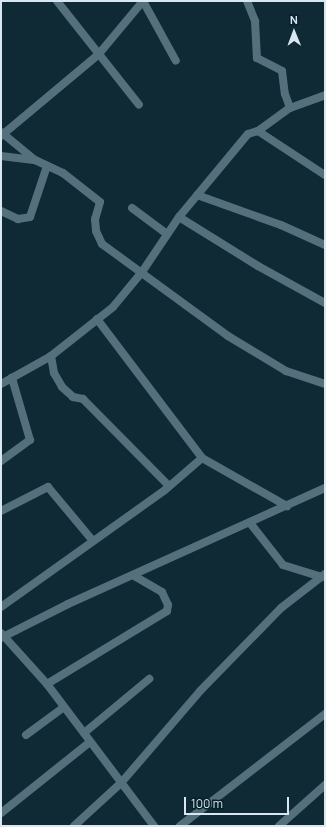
<!DOCTYPE html>
<style>
body{margin:0}
#map{position:relative;width:326px;height:827px;overflow:hidden;background:#102a35;font-family:Manrope,sans-serif}
div>[style]{position:absolute}
[style*='--x']{left:calc(var(--x)*1px);top:calc(var(--y)*1px);width:calc(var(--w)*1px);rotate:calc(var(--a)*1deg)}
.minor>*{height:8px;margin:-4px;padding:0 4px;transform-origin:4px;border-radius:4px;background:#55707d}
span{translate:-50% -50%;white-space:nowrap;text-align:center;line-height:1.15;-webkit-text-stroke:3px #06202b;paint-order:stroke}
.frame{position:absolute;inset:0;border:2px solid #d9e8f0;pointer-events:none}
.north{position:absolute;left:274px;top:12px;width:40px;height:40px;-webkit-text-stroke:3px #06202b;paint-order:stroke;rotate:359deg;font-size:11px;font-weight:700;line-height:16px;text-align:center;color:#d9e8f0}
.north::after{content:'';display:block;margin:auto;width:14px;height:18px;background:#d9e8f0;clip-path:polygon(50% 0,100% 100%,50% 72%,0 100%)}
.scale{position:absolute;left:184px;top:797px;width:105px;height:18px;box-sizing:border-box;border:2px solid #d9e8f0;border-top:0;padding-left:5px;font-size:12px;line-height:14px;white-space:nowrap;color:#d9e8f0;-webkit-text-stroke:3px #06202b;paint-order:stroke}
</style>
<div id="map">
<div class="minor">
<div style="--x:57;--y:1;--w:132;--a:51.7"></div>
<div style="--x:143;--y:1;--w:68;--a:61.2"></div>
<div style="--x:247;--y:1;--w:22;--a:68"></div>
<div style="--x:255;--y:21;--w:37;--a:87"></div>
<div style="--x:257;--y:58;--w:28;--a:27"></div>
<div style="--x:282;--y:71;--w:23;--a:83"></div>
<div style="--x:285;--y:94;--w:15;--a:70"></div>
<div style="--x:258;--y:131;--w:80;--a:33.3"></div>
<div style="--x:1;--y:132;--w:44;--a:39.5"></div>
<div style="--x:35;--y:160;--w:31;--a:25"></div>
<div style="--x:63;--y:173;--w:47;--a:38.1"></div>
<div style="--x:100;--y:202;--w:18;--a:106"></div>
<div style="--x:95;--y:219;--w:12;--a:85"></div>
<div style="--x:96;--y:231;--w:14;--a:65"></div>
<div style="--x:102;--y:244;--w:156;--a:36.1"></div>
<div style="--x:228;--y:336;--w:68;--a:31.1"></div>
<div style="--x:286;--y:371;--w:41;--a:18.4"></div>
<div style="--x:1;--y:136;--w:126;--a:-39.9"></div>
<div style="--x:98;--y:55;--w:70;--a:-50.2"></div>
<div style="--x:1;--y:156;--w:33;--a:7"></div>
<div style="--x:197;--y:195;--w:89;--a:19.7"></div>
<div style="--x:281;--y:225;--w:48;--a:24.4"></div>
<div style="--x:132;--y:208;--w:44;--a:36.6"></div>
<div style="--x:1;--y:211;--w:19;--a:25"></div>
<div style="--x:18;--y:219;--w:12;--a:-9"></div>
<div style="--x:30;--y:217;--w:54;--a:-71.6"></div>
<div style="--x:179;--y:217;--w:93;--a:31.8"></div>
<div style="--x:258;--y:266;--w:77;--a:28.9"></div>
<div style="--x:97;--y:319;--w:174;--a:52.9"></div>
<div style="--x:51;--y:356;--w:17;--a:80"></div>
<div style="--x:54;--y:373;--w:16;--a:60"></div>
<div style="--x:62;--y:387;--w:15;--a:42"></div>
<div style="--x:73;--y:397;--w:10;--a:11"></div>
<div style="--x:83;--y:399;--w:122;--a:45.3"></div>
<div style="--x:1;--y:384;--w:57;--a:-29.2"></div>
<div style="--x:51;--y:356;--w:79;--a:-38.3"></div>
<div style="--x:113;--y:307;--w:45;--a:-50.4"></div>
<div style="--x:142;--y:272;--w:66;--a:-56.1"></div>
<div style="--x:179;--y:217;--w:108;--a:-50.3"></div>
<div style="--x:248;--y:134;--w:10;--a:-17"></div>
<div style="--x:258;--y:131;--w:39;--a:-36"></div>
<div style="--x:290;--y:108;--w:37;--a:-20"></div>
<div style="--x:1;--y:461;--w:36;--a:-36"></div>
<div style="--x:30;--y:440;--w:65;--a:-106.2"></div>
<div style="--x:1;--y:511;--w:53;--a:-27.1"></div>
<div style="--x:48;--y:487;--w:70;--a:50.2"></div>
<div style="--x:250;--y:523;--w:53;--a:51.8"></div>
<div style="--x:283;--y:565;--w:41;--a:17.1"></div>
<div style="--x:1;--y:607;--w:201;--a:-35.5"></div>
<div style="--x:165;--y:490;--w:49;--a:-40.9"></div>
<div style="--x:202;--y:458;--w:98;--a:29.5"></div>
<div style="--x:1;--y:633;--w:69;--a:48"></div>
<div style="--x:47;--y:684;--w:178;--a:53"></div>
<div style="--x:1;--y:638;--w:75;--a:-26.9"></div>
<div style="--x:68;--y:604;--w:282;--a:-24.3"></div>
<div style="--x:47;--y:684;--w:140;--a:-31.3"></div>
<div style="--x:167;--y:611;--w:6;--a:-81"></div>
<div style="--x:168;--y:605;--w:14;--a:-115"></div>
<div style="--x:162;--y:592;--w:32;--a:-150"></div>
<div style="--x:84;--y:733;--w:85;--a:-39.7"></div>
<div style="--x:26;--y:735;--w:47;--a:-36.4"></div>
<div style="--x:1;--y:813;--w:114;--a:-38.6"></div>
<div style="--x:74;--y:826;--w:64;--a:-42.5"></div>
<div style="--x:121;--y:783;--w:121;--a:-49.3"></div>
<div style="--x:200;--y:691;--w:116;--a:-45.7"></div>
<div style="--x:281;--y:608;--w:56;--a:-37.7"></div>
<div style="--x:180;--y:826;--w:183;--a:-37.7"></div>
<div style="--x:279;--y:826;--w:62;--a:-41.7"></div>
</div>
<div class="frame"></div>
<div class="north">N</div>
<div class="scale">100 m</div>
</div>
